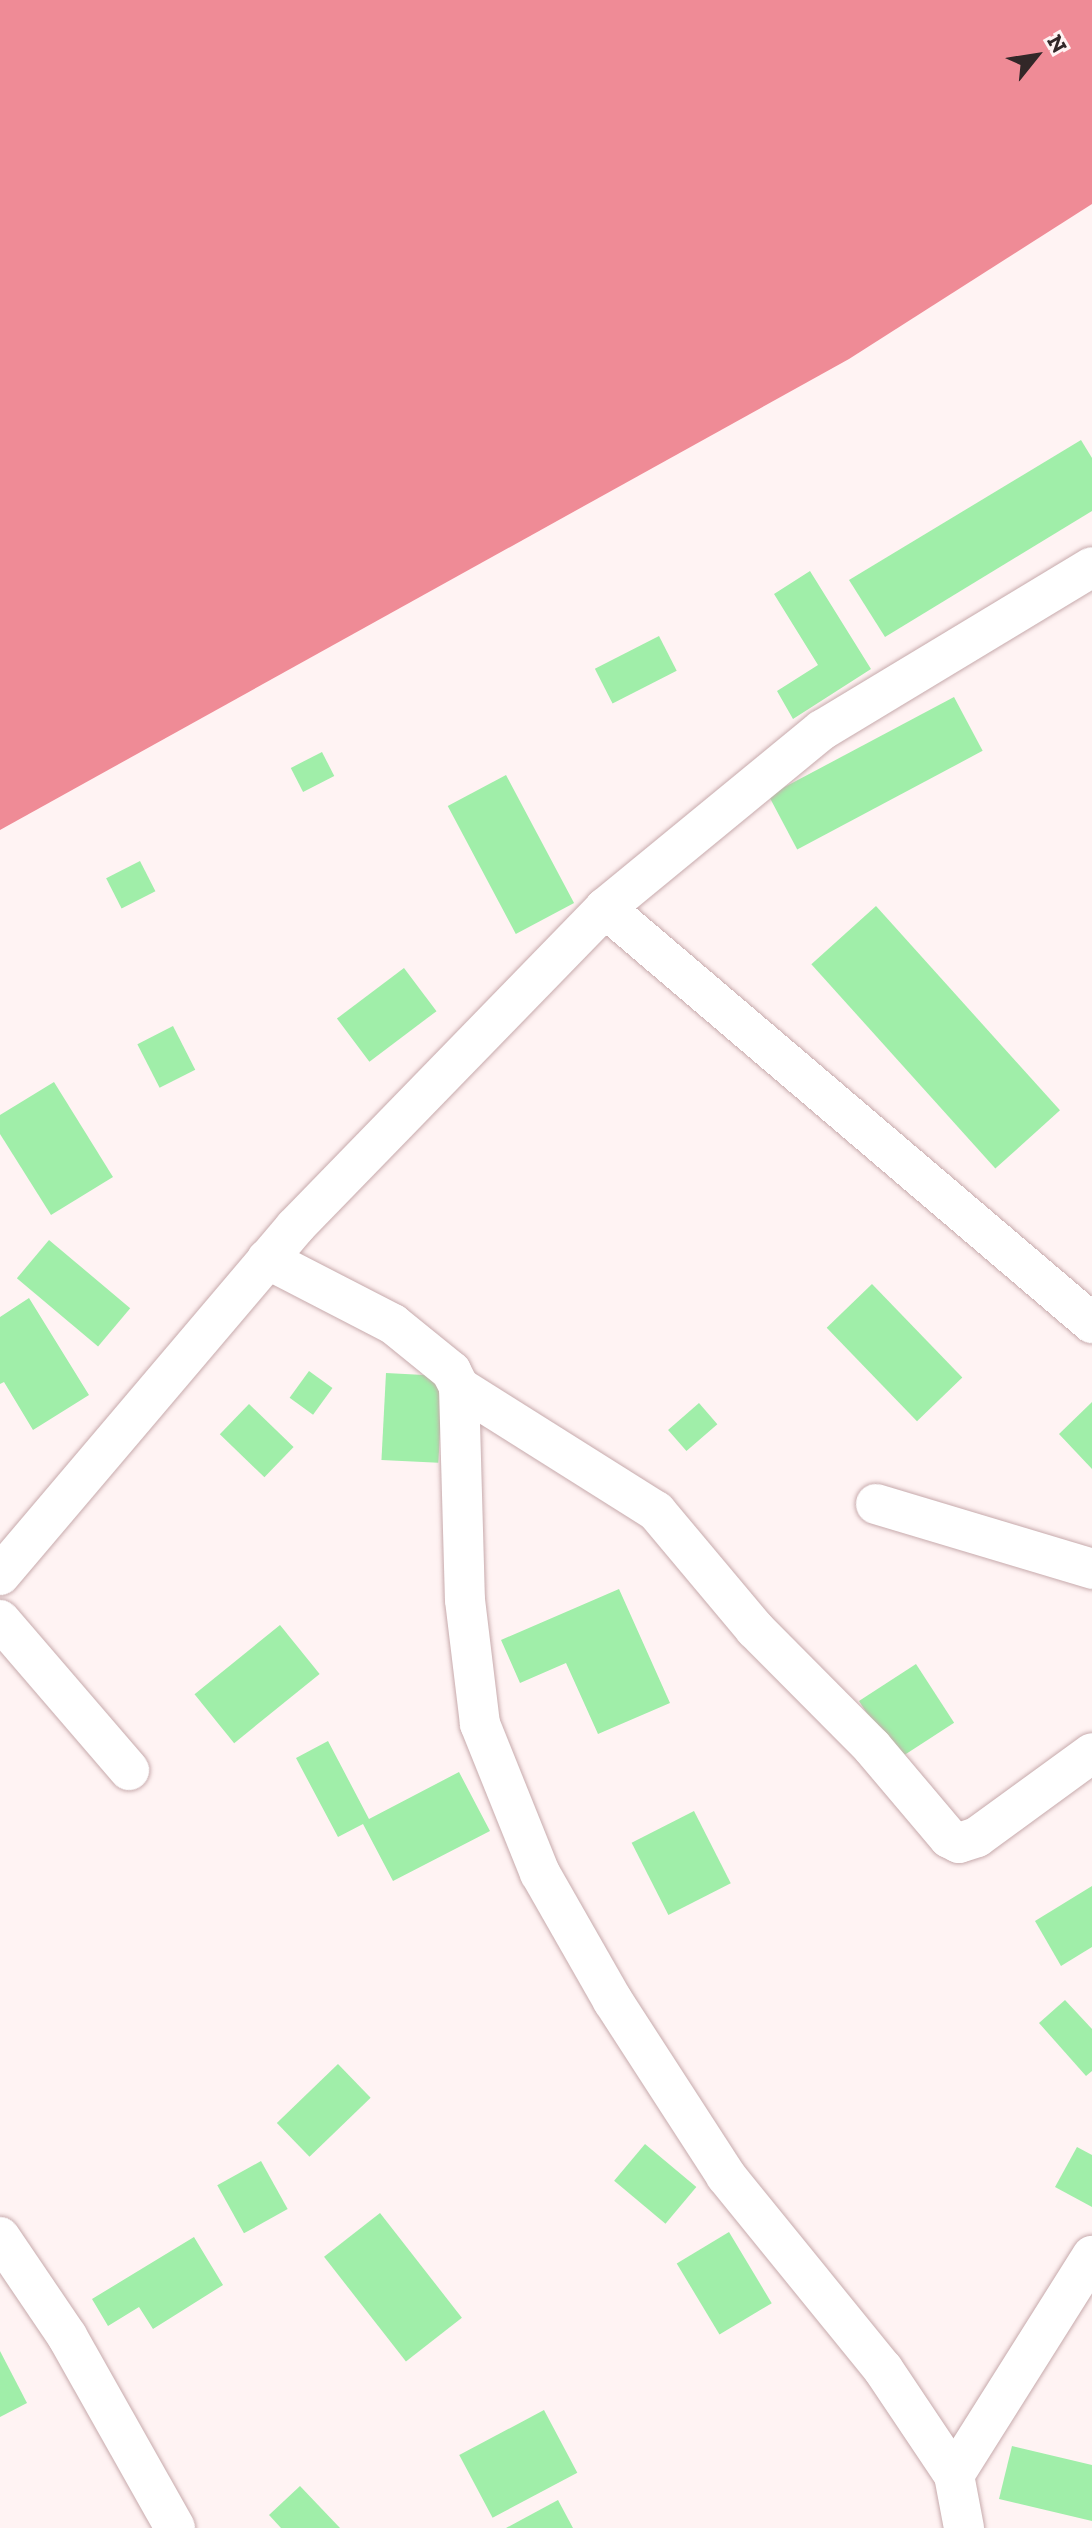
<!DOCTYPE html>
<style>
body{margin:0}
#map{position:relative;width:1092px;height:2528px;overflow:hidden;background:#fff3f3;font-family:"Zilla Slab",serif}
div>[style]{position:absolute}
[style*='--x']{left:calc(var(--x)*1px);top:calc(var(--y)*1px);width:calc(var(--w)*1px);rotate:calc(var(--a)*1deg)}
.water>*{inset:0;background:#ef8b96}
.building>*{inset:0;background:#a0eea9;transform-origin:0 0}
.roads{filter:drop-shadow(0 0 2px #c7aaac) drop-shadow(0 0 2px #c7aaac)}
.street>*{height:40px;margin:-20px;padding:0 20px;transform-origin:20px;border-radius:20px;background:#fff}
span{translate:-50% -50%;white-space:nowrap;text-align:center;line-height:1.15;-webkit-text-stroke:8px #fff3f3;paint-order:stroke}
.north{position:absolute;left:996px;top:16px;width:80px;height:80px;-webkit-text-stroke:6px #fff3f3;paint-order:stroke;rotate:60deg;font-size:22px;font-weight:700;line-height:32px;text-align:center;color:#322728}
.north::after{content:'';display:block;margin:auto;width:28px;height:36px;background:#322728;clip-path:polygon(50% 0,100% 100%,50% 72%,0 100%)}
</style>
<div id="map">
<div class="water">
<div style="clip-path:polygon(0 0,1092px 0,1092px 204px,849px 359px,0 830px)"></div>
</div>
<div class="building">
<div style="clip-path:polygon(1081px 440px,1092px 458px,1092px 511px,885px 637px,849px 580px)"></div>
<div style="clip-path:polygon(810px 571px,871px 669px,793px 719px,777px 691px,818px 665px,774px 594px)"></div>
<div style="left:659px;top:636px;width:39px;height:72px;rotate:63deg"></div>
<div style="left:954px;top:697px;width:61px;height:210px;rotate:62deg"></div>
<div style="left:322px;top:752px;width:27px;height:35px;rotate:63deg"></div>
<div style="left:506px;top:775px;width:145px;height:66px;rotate:62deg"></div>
<div style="left:140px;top:861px;width:34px;height:38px;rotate:63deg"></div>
<div style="left:876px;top:906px;width:275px;height:87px;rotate:48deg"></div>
<div style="left:404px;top:968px;width:54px;height:84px;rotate:53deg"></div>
<div style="left:173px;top:1026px;width:49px;height:40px;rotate:63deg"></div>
<div style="clip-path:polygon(54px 1082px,113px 1177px,51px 1215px,0 1134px,0 1115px)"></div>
<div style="left:49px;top:1240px;width:106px;height:50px;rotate:40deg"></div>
<div style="left:872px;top:1284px;width:130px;height:63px;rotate:46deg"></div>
<div style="clip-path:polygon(29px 1298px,89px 1395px,33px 1430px,4px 1382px,0 1384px,0 1317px)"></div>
<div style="left:309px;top:1371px;width:29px;height:33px;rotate:36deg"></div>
<div style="left:386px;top:1373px;width:57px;height:87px;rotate:3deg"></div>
<div style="clip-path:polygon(1092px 1402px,1092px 1469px,1059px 1434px)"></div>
<div style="left:699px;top:1403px;width:28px;height:41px;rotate:49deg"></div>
<div style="left:249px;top:1404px;width:62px;height:42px;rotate:44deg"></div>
<div style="clip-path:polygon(619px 1589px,670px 1703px,598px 1734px,566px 1663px,520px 1683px,501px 1640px)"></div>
<div style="left:280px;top:1625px;width:63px;height:110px;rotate:51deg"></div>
<div style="left:916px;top:1664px;width:70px;height:68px;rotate:57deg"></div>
<div style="clip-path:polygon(328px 1741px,369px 1819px,459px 1772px,490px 1831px,393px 1881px,363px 1824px,338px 1837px,296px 1758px)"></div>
<div style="left:694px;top:1811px;width:81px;height:70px;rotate:63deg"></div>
<div style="clip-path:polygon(1092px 1886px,1092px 1947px,1061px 1966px,1035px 1921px)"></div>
<div style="clip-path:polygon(1065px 2000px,1092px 2029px,1092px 2071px,1086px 2076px,1039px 2023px)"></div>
<div style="left:338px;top:2064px;width:47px;height:85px;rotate:46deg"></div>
<div style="left:645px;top:2144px;width:67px;height:48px;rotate:40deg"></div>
<div style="clip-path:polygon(1077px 2147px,1092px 2155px,1092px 2207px,1055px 2187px)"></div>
<div style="left:261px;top:2161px;width:55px;height:50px;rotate:61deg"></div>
<div style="left:380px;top:2213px;width:133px;height:71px;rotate:52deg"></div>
<div style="left:729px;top:2232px;width:83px;height:61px;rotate:59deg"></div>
<div style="clip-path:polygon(194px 2237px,223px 2285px,153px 2329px,139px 2307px,108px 2326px,92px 2299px)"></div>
<div style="clip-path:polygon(0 2351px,27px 2403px,0 2417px)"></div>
<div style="left:544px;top:2410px;width:71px;height:96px;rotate:62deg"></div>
<div style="clip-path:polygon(1012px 2446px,1092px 2465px,1092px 2521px,999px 2499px)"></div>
<div style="clip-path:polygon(300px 2486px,340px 2528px,281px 2528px,269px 2515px)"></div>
<div style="clip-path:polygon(558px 2500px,573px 2528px,506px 2528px)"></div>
</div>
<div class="roads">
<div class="street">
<div style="--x:605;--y:908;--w:640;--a:40.44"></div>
<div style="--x:267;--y:1259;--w:142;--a:27.3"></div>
<div style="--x:393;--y:1324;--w:75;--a:39"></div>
<div style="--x:451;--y:1371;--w:18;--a:63"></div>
<div style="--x:459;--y:1387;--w:213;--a:88.4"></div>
<div style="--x:465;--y:1600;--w:125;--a:83.1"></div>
<div style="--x:480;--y:1724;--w:161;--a:68.1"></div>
<div style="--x:540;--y:1873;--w:147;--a:60.3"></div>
<div style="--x:613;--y:2001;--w:208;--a:57.1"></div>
<div style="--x:726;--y:2176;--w:249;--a:50.9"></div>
<div style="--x:883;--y:2369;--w:128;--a:56.2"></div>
<div style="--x:954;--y:2475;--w:54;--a:79.3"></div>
<div style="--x:459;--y:1387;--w:233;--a:32.2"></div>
<div style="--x:656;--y:1511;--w:154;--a:50"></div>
<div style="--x:755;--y:1629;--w:166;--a:45.2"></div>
<div style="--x:872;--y:1747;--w:119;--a:49.8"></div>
<div style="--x:949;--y:1838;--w:11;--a:27"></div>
<div style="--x:959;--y:1843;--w:19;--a:-18"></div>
<div style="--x:977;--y:1837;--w:142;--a:-36.1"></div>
<div style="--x:876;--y:1504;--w:226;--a:16.7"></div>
<div style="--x:0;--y:1575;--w:456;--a:-49.7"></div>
<div style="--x:295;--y:1227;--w:445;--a:-45.8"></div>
<div style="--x:605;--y:908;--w:281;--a:-39.4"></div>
<div style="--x:822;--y:730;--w:315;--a:-31.1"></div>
<div style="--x:0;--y:1620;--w:198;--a:49.3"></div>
<div style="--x:0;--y:2237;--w:120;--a:55.9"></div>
<div style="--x:67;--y:2336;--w:220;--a:60.6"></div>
<div style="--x:954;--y:2475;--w:259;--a:-57.8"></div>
</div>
</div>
<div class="north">N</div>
</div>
